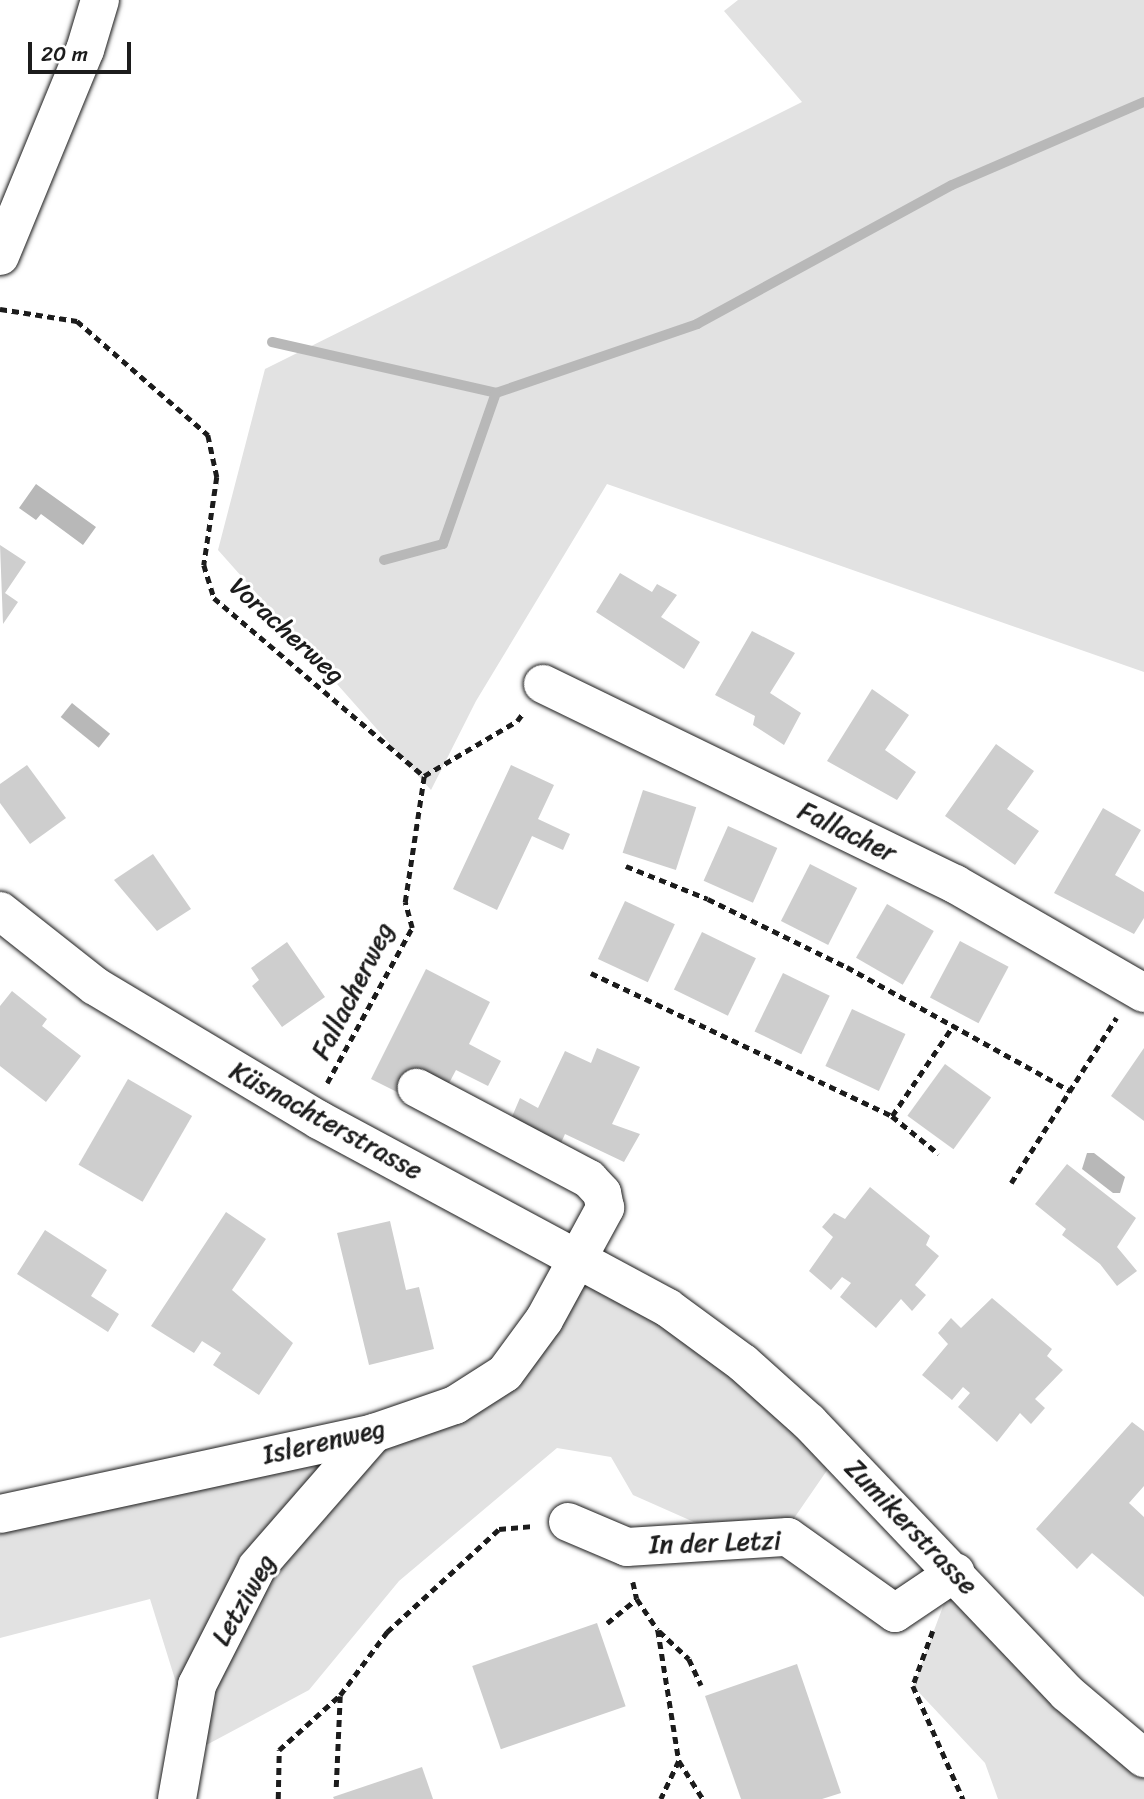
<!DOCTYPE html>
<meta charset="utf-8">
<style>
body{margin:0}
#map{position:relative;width:1144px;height:1799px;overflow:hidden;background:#fff;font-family:Sriracha,sans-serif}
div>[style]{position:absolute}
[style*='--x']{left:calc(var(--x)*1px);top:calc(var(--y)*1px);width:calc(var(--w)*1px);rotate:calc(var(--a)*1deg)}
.green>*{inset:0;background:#e2e2e2}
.water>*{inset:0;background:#b8b8b8;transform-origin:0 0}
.stream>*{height:10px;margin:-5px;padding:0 5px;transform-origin:5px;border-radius:5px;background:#b8b8b8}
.building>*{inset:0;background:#cecece;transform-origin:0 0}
.path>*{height:4.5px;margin-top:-2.25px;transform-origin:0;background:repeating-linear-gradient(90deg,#1c1c1c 0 7px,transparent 0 12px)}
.roads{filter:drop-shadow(0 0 2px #1c1c1c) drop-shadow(0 0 2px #1c1c1c)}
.minor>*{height:38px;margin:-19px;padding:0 19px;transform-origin:19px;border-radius:19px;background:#fff}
.major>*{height:38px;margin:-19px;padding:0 19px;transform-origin:19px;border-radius:19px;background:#fff}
span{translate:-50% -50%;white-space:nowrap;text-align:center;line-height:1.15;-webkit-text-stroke:6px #fff;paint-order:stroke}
.street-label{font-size:26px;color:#1c1c1c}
.scale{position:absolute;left:28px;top:42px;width:103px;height:32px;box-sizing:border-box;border:4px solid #1c1c1c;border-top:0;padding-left:9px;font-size:21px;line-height:24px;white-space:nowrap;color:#1c1c1c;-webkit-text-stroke:5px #fff;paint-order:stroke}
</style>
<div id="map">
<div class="green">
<div style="clip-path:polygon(738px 0,1144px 0,1144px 672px,607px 484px,476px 701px,431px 790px,218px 550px,265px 369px,802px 102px,724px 11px)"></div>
<div style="clip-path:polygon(578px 1258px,668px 1308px,830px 1466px,788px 1527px,712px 1530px,633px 1495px,611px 1457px,557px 1448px,399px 1581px,309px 1690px,197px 1750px,150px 1599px,0 1638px,0 1514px,455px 1405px)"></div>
<div style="clip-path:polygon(956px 1572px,1144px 1758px,1144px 1799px,998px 1799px,985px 1763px,913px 1686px)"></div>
</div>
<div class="water">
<div style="clip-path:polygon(36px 484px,96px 527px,83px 545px,41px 514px,36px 520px,19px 508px)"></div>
<div style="left:72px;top:703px;width:49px;height:18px;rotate:39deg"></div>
<div style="clip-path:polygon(1087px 1153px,1094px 1153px,1125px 1177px,1120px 1193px,1113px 1193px,1082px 1169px)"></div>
</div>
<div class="stream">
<div style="--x:272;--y:342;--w:230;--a:12.8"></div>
<div style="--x:496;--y:393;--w:213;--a:-18.9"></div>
<div style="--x:697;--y:324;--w:290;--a:-28.6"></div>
<div style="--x:952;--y:185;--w:209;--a:-23.4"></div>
<div style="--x:384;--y:560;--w:61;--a:-15.2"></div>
<div style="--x:443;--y:544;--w:160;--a:-70.7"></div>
</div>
<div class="building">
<div style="clip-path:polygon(0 545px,26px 562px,5px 593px,18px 602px,3px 624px)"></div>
<div style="clip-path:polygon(620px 573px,652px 592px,657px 584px,677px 595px,661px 617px,700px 642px,684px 669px,596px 612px)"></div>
<div style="clip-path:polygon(752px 631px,795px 653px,770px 693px,801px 713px,784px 745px,753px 725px,755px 716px,715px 695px)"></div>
<div style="clip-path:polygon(872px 689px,909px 715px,885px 750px,916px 772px,897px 800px,827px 761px)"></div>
<div style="clip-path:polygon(996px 744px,1034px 771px,1007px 809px,1039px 831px,1015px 865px,945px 816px)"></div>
<div style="clip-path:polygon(27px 765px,66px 818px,30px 844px,0 803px,0 784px)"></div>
<div style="clip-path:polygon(511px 765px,554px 785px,538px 819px,570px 834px,563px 850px,532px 836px,497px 910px,453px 889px)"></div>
<div style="left:643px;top:790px;width:56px;height:66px;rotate:18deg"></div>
<div style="clip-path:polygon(1103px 808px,1141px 830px,1115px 875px,1144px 892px,1144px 918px,1134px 934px,1054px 893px)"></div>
<div style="left:728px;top:826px;width:54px;height:60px;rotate:24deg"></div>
<div style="clip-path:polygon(153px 854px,191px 909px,157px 931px,114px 880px)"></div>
<div style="left:810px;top:864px;width:53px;height:64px;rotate:27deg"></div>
<div style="left:625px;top:901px;width:55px;height:64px;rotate:25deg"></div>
<div style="left:887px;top:904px;width:54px;height:62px;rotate:30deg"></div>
<div style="left:702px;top:932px;width:60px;height:64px;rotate:26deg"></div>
<div style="left:960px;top:941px;width:55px;height:64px;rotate:28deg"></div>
<div style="clip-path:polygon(287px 942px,325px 997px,282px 1027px,252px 986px,259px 980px,251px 968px)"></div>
<div style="clip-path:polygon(426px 969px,490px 1002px,469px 1044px,501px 1061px,488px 1086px,456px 1070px,447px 1087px,407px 1097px,371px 1079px)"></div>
<div style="left:783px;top:973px;width:52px;height:65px;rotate:26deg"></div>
<div style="clip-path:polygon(12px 991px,47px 1019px,42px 1026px,81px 1056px,46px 1102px,0 1066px,0 1006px)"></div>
<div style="left:852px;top:1009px;width:59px;height:63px;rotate:25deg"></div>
<div style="clip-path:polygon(597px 1048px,640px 1067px,612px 1124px,640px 1134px,624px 1162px,565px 1134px,557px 1152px,508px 1126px,520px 1098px,538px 1108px,565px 1051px,591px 1063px)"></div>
<div style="clip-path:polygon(1144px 1048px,1144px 1121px,1111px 1096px)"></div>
<div style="left:945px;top:1064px;width:57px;height:64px;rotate:36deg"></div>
<div style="left:128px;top:1079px;width:74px;height:99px;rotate:30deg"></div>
<div style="clip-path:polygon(1067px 1164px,1136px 1218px,1117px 1247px,1137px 1271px,1117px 1286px,1100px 1264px,1062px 1235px,1066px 1229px,1035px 1204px)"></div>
<div style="clip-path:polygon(870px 1187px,930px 1236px,926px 1245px,939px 1256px,915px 1285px,926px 1295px,912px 1311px,901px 1299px,876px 1328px,840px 1297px,851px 1283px,842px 1277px,831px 1290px,809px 1271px,833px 1237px,822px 1227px,834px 1213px,845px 1219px)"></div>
<div style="clip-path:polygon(226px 1212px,266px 1239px,232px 1290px,293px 1343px,259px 1395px,213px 1365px,221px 1353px,202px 1341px,194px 1353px,151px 1326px)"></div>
<div style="clip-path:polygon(390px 1221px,406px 1290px,419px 1287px,434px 1349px,369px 1365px,337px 1233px)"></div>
<div style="clip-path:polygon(45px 1230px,107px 1270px,91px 1296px,119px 1314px,108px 1332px,17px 1274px)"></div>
<div style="clip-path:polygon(992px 1298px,1052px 1349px,1047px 1356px,1063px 1370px,1035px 1399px,1045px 1408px,1031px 1424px,1020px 1413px,997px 1442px,958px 1407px,970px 1393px,963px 1387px,952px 1400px,922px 1375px,948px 1344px,938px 1333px,951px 1318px,961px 1328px)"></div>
<div style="clip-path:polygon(1132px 1422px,1144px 1431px,1144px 1486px,1129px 1503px,1144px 1517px,1144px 1597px,1092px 1553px,1077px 1569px,1036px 1529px)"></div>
<div style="left:597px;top:1623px;width:88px;height:132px;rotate:71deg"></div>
<div style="clip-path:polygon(797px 1664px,841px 1793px,822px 1799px,741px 1799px,705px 1696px)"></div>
<div style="clip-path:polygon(422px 1767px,433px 1799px,334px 1799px,333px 1797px)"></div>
</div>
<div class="path">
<div style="--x:0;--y:309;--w:78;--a:8.9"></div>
<div style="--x:77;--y:321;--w:174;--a:41"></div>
<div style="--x:208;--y:435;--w:43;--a:77.9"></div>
<div style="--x:217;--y:477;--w:89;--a:98.4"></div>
<div style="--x:204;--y:565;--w:34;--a:73"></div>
<div style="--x:214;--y:598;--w:275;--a:40.3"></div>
<div style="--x:626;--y:866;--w:88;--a:21.9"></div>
<div style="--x:708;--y:899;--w:155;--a:26.1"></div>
<div style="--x:847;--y:967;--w:256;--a:29"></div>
<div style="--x:591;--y:973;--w:333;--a:25.4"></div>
<div style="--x:892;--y:1116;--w:60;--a:39"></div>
<div style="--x:327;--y:1083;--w:177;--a:-61.3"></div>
<div style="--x:412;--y:928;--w:27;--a:-105"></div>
<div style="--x:405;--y:902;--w:127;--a:-81.4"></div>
<div style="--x:424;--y:776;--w:108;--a:-30.6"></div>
<div style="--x:517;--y:721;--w:10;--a:-53"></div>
<div style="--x:892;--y:1116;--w:109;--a:-55.9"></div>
<div style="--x:1011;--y:1183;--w:196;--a:-57.5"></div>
<div style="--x:633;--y:1582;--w:17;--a:77"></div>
<div style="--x:637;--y:1599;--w:37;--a:56"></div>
<div style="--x:658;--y:1630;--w:133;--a:80.9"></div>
<div style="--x:679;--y:1761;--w:42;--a:115.3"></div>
<div style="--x:607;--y:1623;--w:38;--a:-39"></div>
<div style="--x:659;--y:1631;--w:41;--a:43"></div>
<div style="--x:689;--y:1659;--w:29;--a:65"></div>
<div style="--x:933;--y:1631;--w:59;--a:110"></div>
<div style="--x:913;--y:1686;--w:124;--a:66.1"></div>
<div style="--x:679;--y:1761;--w:45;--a:57.7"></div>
<div style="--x:336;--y:1787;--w:91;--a:-87.5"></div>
<div style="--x:278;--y:1799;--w:49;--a:-88.8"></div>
<div style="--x:279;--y:1750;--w:82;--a:-42"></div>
<div style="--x:340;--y:1695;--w:79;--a:-53.3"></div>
<div style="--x:387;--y:1632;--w:152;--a:-42.6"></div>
<div style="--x:499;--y:1529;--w:33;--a:-5"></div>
</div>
<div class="roads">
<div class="minor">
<div style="--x:0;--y:256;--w:223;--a:-67.6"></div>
<div style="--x:85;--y:50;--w:52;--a:-73.3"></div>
<div style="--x:543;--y:684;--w:458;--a:25.9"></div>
<div style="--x:955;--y:884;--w:218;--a:30"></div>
<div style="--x:0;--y:1514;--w:383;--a:-12.2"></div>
<div style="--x:374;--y:1433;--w:86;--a:-19.1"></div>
<div style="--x:455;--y:1405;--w:59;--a:-32.6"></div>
<div style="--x:505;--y:1373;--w:66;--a:-53.7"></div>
<div style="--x:544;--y:1320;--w:128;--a:-61.4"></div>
<div style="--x:605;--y:1208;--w:15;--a:-101"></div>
<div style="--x:602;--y:1193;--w:19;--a:-133"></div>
<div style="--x:589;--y:1179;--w:195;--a:-152.1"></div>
<div style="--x:568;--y:1522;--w:64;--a:23"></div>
<div style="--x:627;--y:1547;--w:161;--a:-3.6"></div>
<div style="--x:788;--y:1537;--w:131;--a:35.4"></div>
<div style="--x:895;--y:1613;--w:73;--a:-33.9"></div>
<div style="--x:177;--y:1799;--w:116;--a:-80"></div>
<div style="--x:197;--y:1685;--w:132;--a:-63"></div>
<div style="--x:257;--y:1567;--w:178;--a:-48.9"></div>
</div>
<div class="major">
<div style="--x:0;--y:911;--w:121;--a:38.3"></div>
<div style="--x:95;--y:986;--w:261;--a:30.9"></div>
<div style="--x:319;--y:1120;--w:396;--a:28.3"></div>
<div style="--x:668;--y:1308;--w:93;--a:36.3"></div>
<div style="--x:743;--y:1363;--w:89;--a:41.8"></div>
<div style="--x:809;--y:1422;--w:374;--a:46.4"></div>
<div style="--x:1067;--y:1693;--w:101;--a:40.2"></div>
</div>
</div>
<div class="street-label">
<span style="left:287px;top:631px;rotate:42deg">Voracherweg</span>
<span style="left:847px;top:832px;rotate:26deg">Fallacher</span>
<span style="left:353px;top:991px;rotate:-63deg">Fallacherweg</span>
<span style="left:326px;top:1121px;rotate:29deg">Küsnachterstrasse</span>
<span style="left:324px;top:1442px;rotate:-13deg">Islerenweg</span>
<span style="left:911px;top:1527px;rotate:46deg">Zumikerstrasse</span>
<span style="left:715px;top:1543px;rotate:-2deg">In der Letzi</span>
<span style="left:244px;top:1600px;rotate:-60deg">Letziweg</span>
</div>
<div class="scale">20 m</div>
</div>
